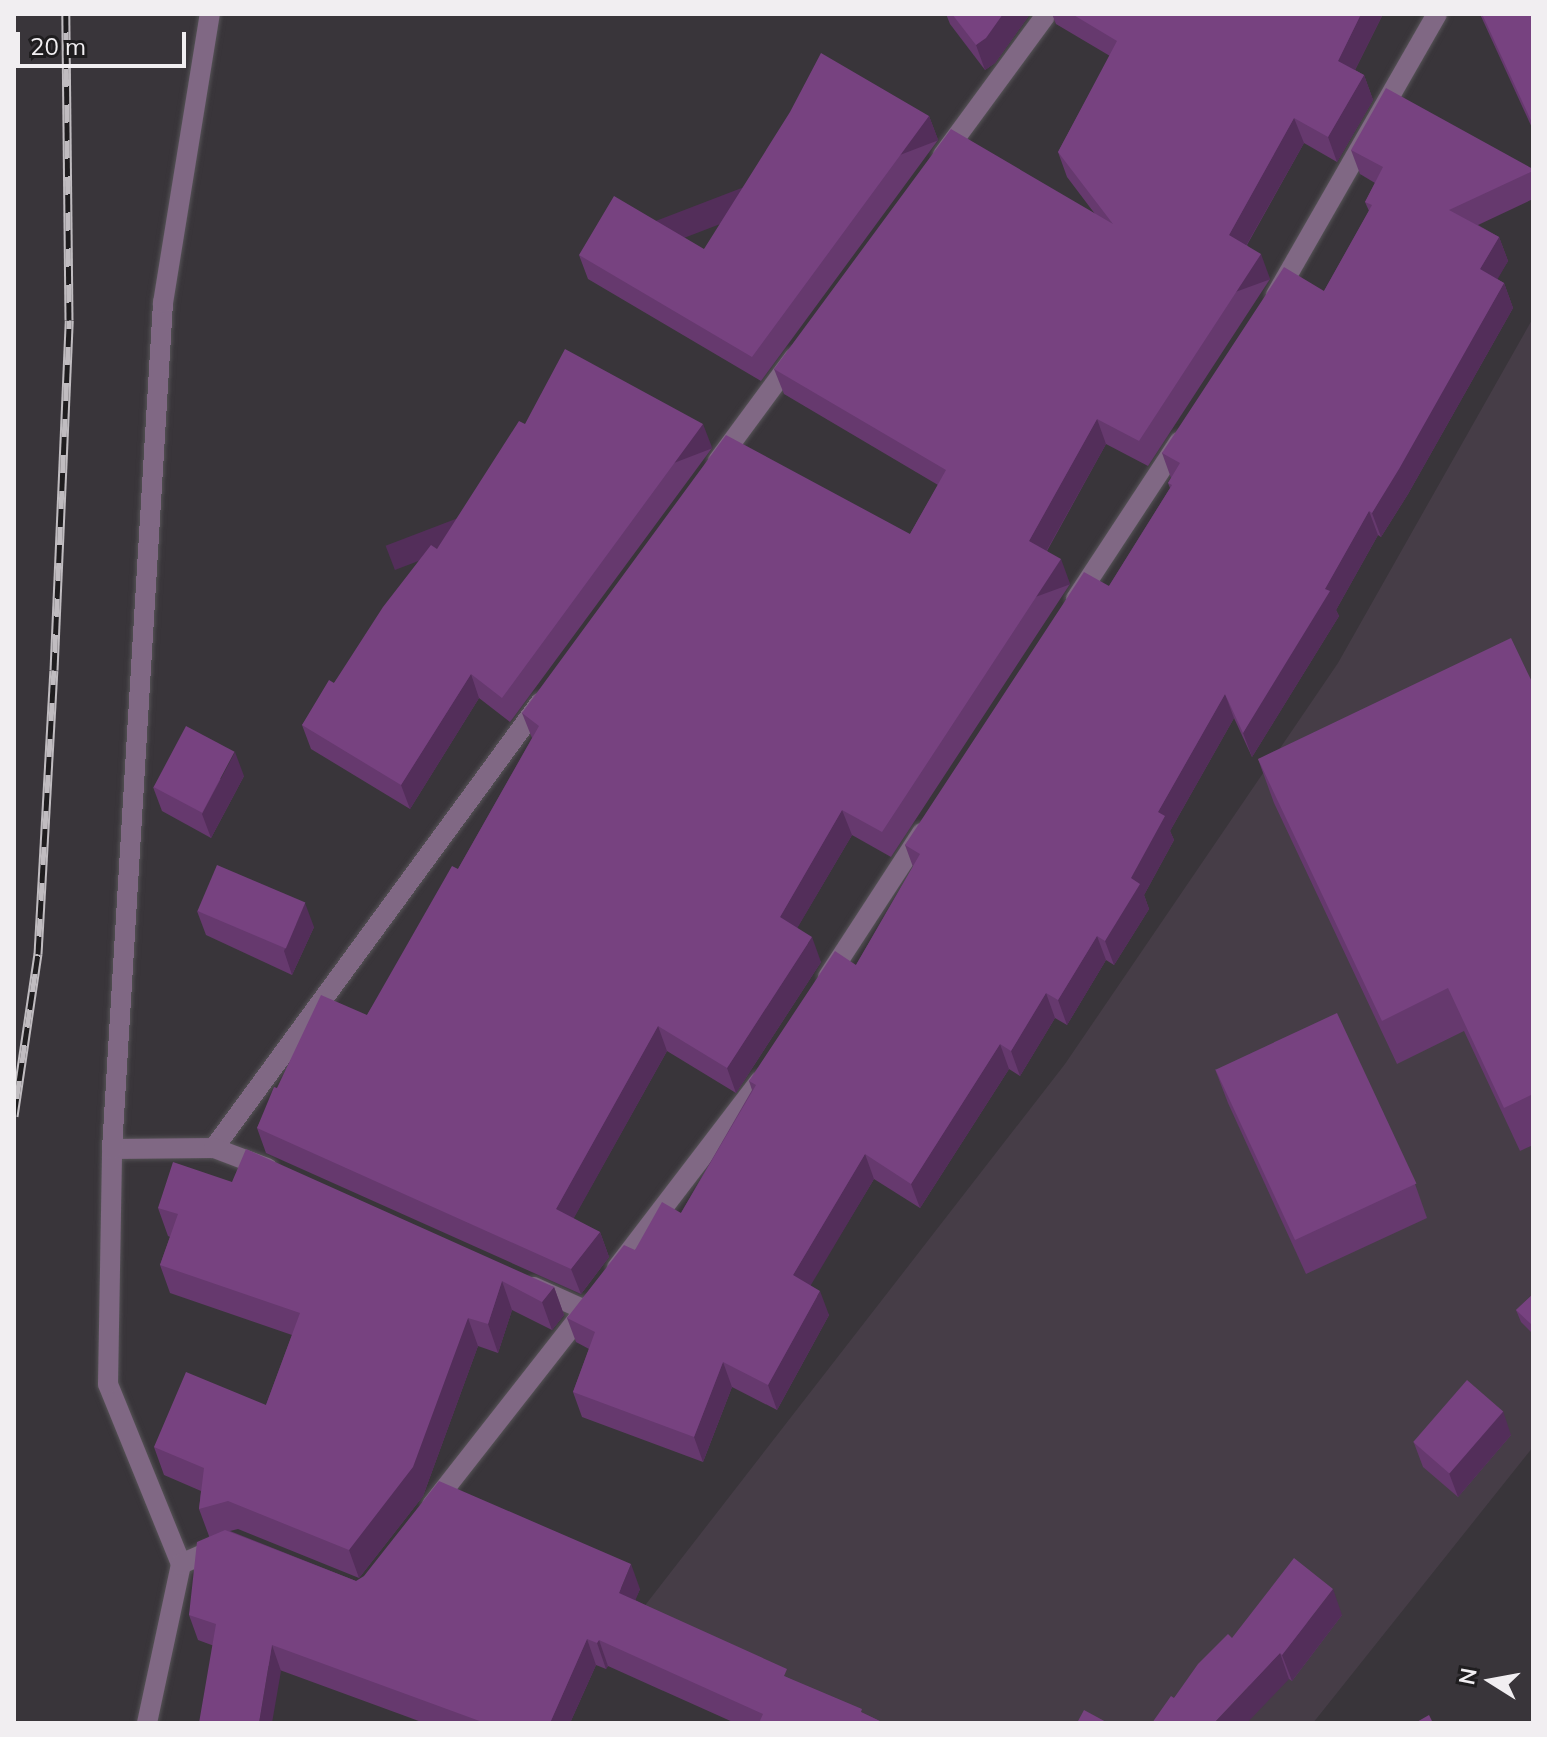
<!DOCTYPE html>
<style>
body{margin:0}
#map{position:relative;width:1547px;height:1737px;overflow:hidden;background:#39353a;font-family:Mulish,sans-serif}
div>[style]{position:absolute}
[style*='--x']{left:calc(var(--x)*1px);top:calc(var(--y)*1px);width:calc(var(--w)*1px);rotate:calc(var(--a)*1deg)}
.built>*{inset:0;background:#463d47}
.roads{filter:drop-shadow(0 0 2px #565357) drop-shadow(0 0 2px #565357)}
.street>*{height:20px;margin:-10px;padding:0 10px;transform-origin:10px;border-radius:10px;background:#806884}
.rail>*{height:9px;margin-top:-4.5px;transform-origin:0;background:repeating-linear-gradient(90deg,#1f1d1f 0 18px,#c0bcc0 0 36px);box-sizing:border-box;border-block:2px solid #c0bcc0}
.wall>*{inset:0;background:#66396e}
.shaded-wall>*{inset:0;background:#532e5a;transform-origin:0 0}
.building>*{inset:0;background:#774280;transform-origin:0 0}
span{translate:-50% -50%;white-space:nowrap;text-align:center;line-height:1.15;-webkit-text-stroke:6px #1f1d1f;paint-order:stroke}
.frame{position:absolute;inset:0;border:16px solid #f1eef1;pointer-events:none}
.north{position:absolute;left:1451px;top:1641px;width:80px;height:80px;-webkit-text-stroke:6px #1f1d1f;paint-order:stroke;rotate:281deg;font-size:22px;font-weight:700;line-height:32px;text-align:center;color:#f1eef1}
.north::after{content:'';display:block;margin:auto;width:28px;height:36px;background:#f1eef1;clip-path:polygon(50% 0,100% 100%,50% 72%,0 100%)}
.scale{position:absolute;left:16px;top:32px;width:170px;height:36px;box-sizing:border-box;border:4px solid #f1eef1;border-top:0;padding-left:10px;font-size:24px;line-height:28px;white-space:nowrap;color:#f1eef1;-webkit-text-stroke:6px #1f1d1f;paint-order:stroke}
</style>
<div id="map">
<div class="built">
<div style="clip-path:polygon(1533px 318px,1533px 1447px,1313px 1723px,863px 1723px,643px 1608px,1065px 1064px,1338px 663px)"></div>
</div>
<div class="roads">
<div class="street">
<div style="--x:943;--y:155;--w:172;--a:-53.7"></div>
<div style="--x:1276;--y:295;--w:324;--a:-60.2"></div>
<div style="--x:718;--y:461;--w:128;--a:-53.6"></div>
<div style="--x:1076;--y:599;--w:188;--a:-56.7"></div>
<div style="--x:828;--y:977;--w:172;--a:-56.9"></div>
<div style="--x:214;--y:1148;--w:552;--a:-53.77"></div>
<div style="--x:112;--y:1149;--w:102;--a:-0.6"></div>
<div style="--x:214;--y:1148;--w:57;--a:20.7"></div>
<div style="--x:617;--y:1268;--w:235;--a:-52.6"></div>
<div style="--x:534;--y:1287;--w:56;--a:24.3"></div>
<div style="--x:432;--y:1505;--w:253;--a:-51.9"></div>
<div style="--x:181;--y:1564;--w:194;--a:-112.1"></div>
<div style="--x:108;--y:1384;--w:235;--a:-89"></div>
<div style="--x:112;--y:1149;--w:848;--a:-86.55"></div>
<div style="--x:163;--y:303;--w:293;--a:-80.8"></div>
<div style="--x:147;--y:1723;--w:163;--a:-77.9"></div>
<div style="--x:181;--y:1564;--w:43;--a:-23.6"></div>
</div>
</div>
<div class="rail">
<div style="--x:14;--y:1116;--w:164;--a:-81.6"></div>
<div style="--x:38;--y:954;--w:284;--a:-86.8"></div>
<div style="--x:54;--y:670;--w:350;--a:-87.5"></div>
<div style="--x:69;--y:320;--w:306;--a:-90.6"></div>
</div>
<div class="wall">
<div style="clip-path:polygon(946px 14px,1030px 14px,995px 63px,985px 70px,950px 24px)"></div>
<div style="clip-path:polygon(1052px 14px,1383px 14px,1355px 70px,1364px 75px,1373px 100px,1337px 162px,1304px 143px,1247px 245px,1270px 279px,1148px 466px,1106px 444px,1047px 551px,1070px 584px,891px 857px,852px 835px,797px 928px,821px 962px,736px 1093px,667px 1051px,573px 1219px,600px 1232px,609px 1257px,581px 1294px,266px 1153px,257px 1128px,277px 1088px,367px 1015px,458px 869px,532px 738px,522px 713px,910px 534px,938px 485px,784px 394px,774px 369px,1095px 214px,1067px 177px,1058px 152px,1110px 56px,1056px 24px)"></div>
<div style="clip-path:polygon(1480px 14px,1531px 14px,1533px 18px,1533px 130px)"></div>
<div style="clip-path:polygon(929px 116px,938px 140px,761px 381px,588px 279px,579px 255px,704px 249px)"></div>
<div style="clip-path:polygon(1351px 150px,1533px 169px,1533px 199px,1478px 225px,1499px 237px,1508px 261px,1497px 279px,1504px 283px,1513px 308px,1408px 494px,1381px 537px,1378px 535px,1336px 610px,1339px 616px,1252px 757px,1234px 718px,1170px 831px,1174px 840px,1144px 895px,1149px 909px,1114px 965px,1106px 960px,1067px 1025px,1055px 1018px,1020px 1076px,1009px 1069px,920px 1208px,874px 1179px,810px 1285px,829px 1315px,777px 1410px,732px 1387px,703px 1462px,582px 1417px,573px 1392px,589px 1349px,576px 1342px,567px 1318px,635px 1250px,681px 1213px,752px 1090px,749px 1081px,856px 965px,913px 867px,905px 845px,1109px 586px,1170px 488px,1168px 483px,1171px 478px,1162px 453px,1324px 291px,1369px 211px,1365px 202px,1375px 183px,1360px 174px)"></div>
<div style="clip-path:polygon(525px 424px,712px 448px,510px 722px,479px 698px,410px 809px,311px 749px,302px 725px,334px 683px,437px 549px)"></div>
<div style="clip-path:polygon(1533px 684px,1533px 1145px,1520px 1151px,1464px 1031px,1397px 1064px,1274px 803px,1258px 759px)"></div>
<div style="clip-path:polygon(244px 776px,211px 838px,162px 811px,153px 787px)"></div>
<div style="clip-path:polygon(197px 911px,314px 927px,292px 975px,206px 935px)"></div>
<div style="clip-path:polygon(1215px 1069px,1415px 1184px,1427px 1218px,1306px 1274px,1228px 1103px)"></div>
<div style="clip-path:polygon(232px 1182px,554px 1287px,564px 1315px,552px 1330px,512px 1310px,498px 1353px,478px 1346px,423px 1496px,359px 1578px,238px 1529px,230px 1531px,356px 1581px,640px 1589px,635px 1600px,790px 1679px,884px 1723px,735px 1723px,608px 1666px,606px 1669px,596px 1665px,570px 1723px,424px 1723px,198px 1640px,189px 1615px,209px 1536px,199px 1509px,201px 1491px,164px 1475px,154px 1447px,266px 1405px,292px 1335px,170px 1293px,160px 1265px,170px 1237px,168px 1236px,158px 1208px)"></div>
<div style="clip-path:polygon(1533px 1294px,1533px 1334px,1521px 1322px,1516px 1310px)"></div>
<div style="clip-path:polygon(1511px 1435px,1458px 1497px,1423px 1467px,1414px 1443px)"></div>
<div style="clip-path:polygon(1342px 1615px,1292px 1681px,1289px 1679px,1174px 1698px,1232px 1638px)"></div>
</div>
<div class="shaded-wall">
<div style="clip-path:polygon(1003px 14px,1030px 14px,995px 63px,985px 70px,976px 45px)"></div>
<div style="clip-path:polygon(1361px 14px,1383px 14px,1347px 86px,1338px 61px)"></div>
<div style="clip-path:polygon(1364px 75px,1373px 100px,1337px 162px,1328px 137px)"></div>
<div style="left:929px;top:116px;width:26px;height:299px;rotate:69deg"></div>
<div style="clip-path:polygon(1294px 118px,1304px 143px,1238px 260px,1229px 235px)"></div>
<div style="clip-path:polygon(1499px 237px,1508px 261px,1489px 294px,1480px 269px)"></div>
<div style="left:1261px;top:254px;width:27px;height:223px;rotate:70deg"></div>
<div style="clip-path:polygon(1504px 283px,1513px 308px,1408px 494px,1381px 537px,1372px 513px)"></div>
<div style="clip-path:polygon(1097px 419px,1106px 444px,1038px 566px,1029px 541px)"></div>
<div style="left:703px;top:424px;width:26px;height:340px;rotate:69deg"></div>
<div style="clip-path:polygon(1369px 511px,1378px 535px,1336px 610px,1339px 616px,1252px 757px,1243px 733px)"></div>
<div style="left:1061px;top:559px;width:27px;height:326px;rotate:70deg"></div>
<div style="clip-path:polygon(471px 674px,479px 698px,410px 809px,401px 785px)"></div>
<div style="clip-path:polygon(1225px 694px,1234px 718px,1170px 831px,1174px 840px,1144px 895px,1149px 909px,1114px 965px,1105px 941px,1158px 812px)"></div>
<div style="clip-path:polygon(235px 752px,244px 776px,211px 838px,202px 814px)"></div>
<div style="clip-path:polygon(842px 810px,852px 835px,789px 942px,780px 917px)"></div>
<div style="clip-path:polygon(305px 903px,314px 927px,292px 975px,284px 951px)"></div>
<div style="clip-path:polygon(1097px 936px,1106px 960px,1067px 1025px,1058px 1000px)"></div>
<div style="clip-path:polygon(812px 937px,821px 962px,736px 1093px,727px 1068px)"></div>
<div style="clip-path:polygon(1046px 993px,1055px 1018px,1020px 1076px,1011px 1051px)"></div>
<div style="clip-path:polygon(658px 1026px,667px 1051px,565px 1234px,556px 1209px)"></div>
<div style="clip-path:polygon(1000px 1044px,1009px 1069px,920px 1208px,911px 1184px)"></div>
<div style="clip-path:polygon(865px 1154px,874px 1179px,802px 1300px,793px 1275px)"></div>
<div style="clip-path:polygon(600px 1232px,609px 1257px,581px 1294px,571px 1269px)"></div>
<div style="clip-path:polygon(502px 1281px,512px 1310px,498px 1353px,488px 1324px)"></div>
<div style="clip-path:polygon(554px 1287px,564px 1315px,552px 1330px,542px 1302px)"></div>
<div style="clip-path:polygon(820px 1291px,829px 1315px,777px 1410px,768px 1385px)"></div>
<div style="clip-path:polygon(468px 1318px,478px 1346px,423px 1496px,359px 1578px,349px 1550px)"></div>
<div style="clip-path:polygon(723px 1362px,732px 1387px,703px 1462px,694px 1437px)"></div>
<div style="clip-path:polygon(1503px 1411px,1511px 1435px,1458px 1497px,1449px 1473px)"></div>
<div style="clip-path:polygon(631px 1564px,640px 1589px,628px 1618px,619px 1593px)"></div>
<div style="clip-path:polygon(1333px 1589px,1342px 1615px,1292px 1681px,1282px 1655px)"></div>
<div style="clip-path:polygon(587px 1639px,596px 1665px,570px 1723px,550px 1723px)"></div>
<div style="clip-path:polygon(599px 1640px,608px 1666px,606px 1669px,597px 1643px)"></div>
<div style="clip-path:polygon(272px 1645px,281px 1671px,272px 1723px,259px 1723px)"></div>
<div style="clip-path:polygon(1280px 1653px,1289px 1679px,1247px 1723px,1214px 1723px)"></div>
</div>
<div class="building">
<div style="clip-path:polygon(952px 14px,1003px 14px,986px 38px,976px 45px)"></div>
<div style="clip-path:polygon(1072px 14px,1361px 14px,1338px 61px,1364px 75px,1328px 137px,1294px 118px,1229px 235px,1261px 254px,1139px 441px,1097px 419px,1029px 541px,1061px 559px,882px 832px,842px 810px,780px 917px,812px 937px,727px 1068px,658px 1026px,556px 1209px,600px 1232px,571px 1269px,257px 1128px,274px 1087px,277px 1088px,321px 995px,367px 1015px,452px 866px,458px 869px,539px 726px,522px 713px,726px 435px,910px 534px,946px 470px,774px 369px,951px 129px,1113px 224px,1058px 152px,1117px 41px)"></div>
<div style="clip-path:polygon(1482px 14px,1531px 14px,1533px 18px,1533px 125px)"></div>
<div style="clip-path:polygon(821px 53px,929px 116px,752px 357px,579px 255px,614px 196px,704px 249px,790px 112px)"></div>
<div style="clip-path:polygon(1386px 88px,1533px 169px,1533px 171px,1449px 210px,1499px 237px,1480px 269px,1504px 283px,1399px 469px,1372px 513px,1369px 511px,1325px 589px,1330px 591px,1243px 733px,1225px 694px,1158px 812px,1165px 816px,1131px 878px,1140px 884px,1105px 941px,1097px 936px,1058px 1000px,1046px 993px,1011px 1051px,1000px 1044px,911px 1184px,865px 1154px,793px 1275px,820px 1291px,768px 1385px,723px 1362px,694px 1437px,573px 1392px,595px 1332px,567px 1318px,624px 1245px,635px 1250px,662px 1202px,681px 1213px,756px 1085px,749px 1081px,835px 951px,856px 965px,920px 854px,905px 845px,1084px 572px,1109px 586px,1172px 485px,1168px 483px,1180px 463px,1162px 453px,1284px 267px,1324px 291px,1372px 205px,1365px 202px,1383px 167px,1351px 150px)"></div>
<div style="clip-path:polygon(565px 349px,703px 424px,502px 698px,471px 674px,401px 785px,302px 725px,329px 680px,334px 683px,383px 607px,431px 545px,437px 549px,519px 421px,525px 424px)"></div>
<div style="clip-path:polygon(1511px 638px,1533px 684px,1533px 1094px,1504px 1108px,1448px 988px,1382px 1021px,1258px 759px)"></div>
<div style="left:186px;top:726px;width:55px;height:69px;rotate:28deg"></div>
<div style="left:217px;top:865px;width:96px;height:50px;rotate:23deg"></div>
<div style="left:1337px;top:1013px;width:188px;height:134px;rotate:65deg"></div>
<div style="clip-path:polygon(246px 1149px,554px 1287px,542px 1302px,502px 1281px,488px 1324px,468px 1318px,413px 1467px,349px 1550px,228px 1501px,199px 1509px,204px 1468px,154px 1447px,186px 1372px,266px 1405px,300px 1313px,160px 1265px,178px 1214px,158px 1208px,173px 1162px,232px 1182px)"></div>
<div style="clip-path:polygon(1533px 1294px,1533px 1326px,1516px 1310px)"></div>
<div style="left:1467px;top:1380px;width:48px;height:82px;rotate:41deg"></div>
<div style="clip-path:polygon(439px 1481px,631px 1564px,619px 1593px,787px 1669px,784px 1676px,862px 1709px,861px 1712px,884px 1723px,759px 1723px,763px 1714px,599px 1640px,597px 1643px,587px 1639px,550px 1723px,485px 1723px,272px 1645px,259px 1723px,199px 1723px,216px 1624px,189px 1615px,197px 1542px,225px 1530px,356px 1581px,364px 1576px)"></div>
<div style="clip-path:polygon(1294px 1558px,1333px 1589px,1282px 1655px,1280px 1653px,1214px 1723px,1152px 1723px,1171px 1696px,1174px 1698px,1198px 1664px,1228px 1634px,1232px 1638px)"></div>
<div style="clip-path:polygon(1084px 1710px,1108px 1723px,1077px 1723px)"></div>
<div style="clip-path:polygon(1429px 1715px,1433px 1723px,1415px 1723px)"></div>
</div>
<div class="frame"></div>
<div class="north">N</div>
<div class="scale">20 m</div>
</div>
